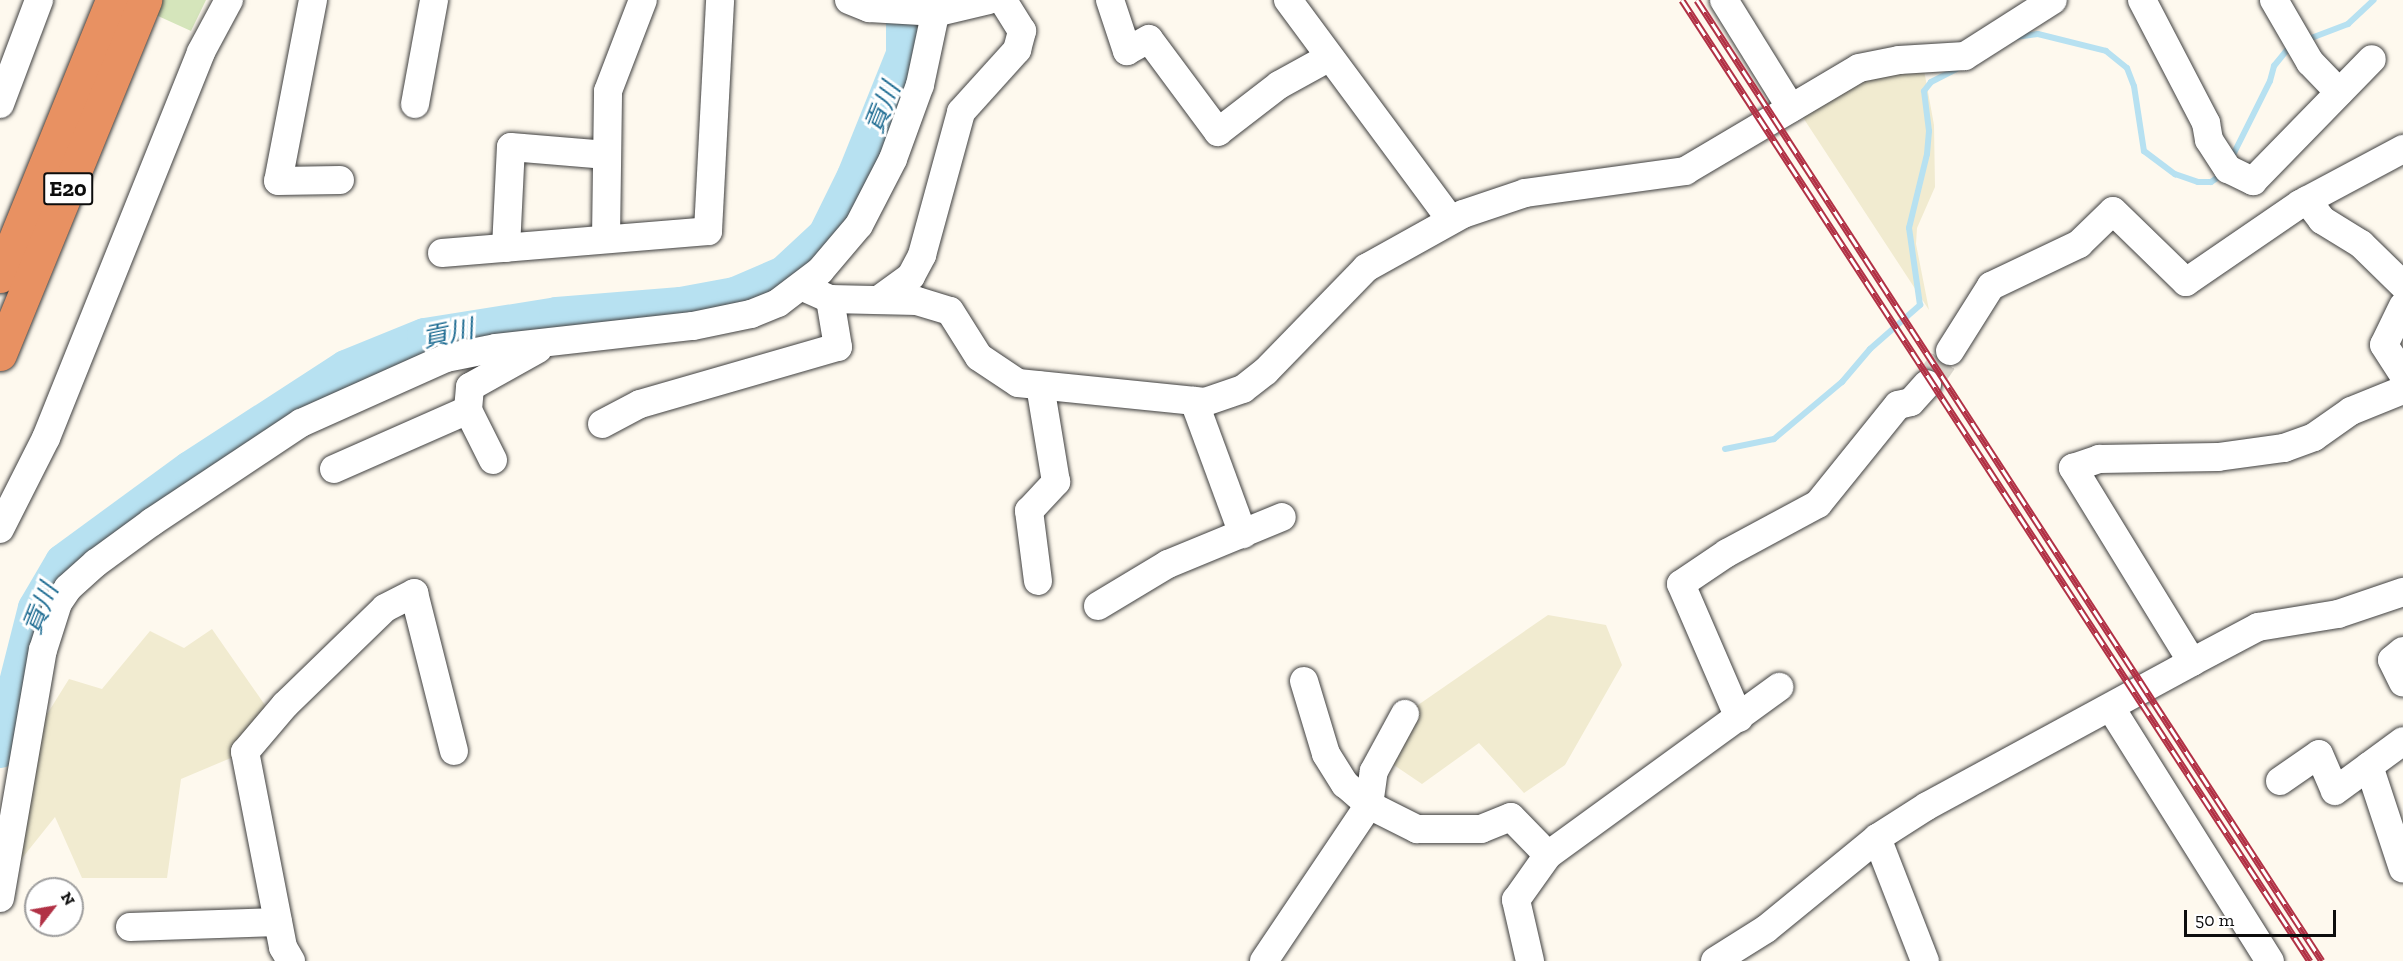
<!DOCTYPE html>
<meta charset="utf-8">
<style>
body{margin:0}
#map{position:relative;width:2403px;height:961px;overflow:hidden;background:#fef9ee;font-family:"Zilla Slab","Noto Sans JP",serif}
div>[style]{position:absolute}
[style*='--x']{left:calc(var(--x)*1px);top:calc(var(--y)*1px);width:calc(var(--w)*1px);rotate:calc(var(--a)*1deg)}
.farmland>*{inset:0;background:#f1ebd0}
.green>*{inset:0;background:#d5e5bb}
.stream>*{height:6px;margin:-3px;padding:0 3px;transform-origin:3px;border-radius:3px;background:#b7e1f1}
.river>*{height:36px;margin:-18px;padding:0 18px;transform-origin:18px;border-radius:18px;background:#b7e1f1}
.minor-tunnel>*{height:28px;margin-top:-14px;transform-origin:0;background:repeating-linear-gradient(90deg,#dad6cc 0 28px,transparent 0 42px)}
.roads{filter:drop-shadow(0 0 2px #404040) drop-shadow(0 0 2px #404040)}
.minor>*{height:28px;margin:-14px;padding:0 14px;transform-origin:14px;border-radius:14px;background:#fff}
.highway>*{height:33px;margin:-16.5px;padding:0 16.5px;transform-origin:16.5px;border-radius:16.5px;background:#e89162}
.rail>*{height:7px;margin-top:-3.5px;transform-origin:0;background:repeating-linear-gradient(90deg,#fff 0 14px,#b13145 0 28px);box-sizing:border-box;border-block:2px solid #b13145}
span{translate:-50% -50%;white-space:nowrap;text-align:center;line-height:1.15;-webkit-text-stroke:6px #fff;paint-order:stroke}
.shield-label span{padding:2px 4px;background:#fff;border:2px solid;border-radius:4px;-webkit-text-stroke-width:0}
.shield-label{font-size:22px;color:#0d0d0d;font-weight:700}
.water-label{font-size:26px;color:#216e94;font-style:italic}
.north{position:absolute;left:24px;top:877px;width:60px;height:60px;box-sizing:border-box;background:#fff;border:2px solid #9e9e9e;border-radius:50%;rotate:59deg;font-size:16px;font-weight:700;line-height:24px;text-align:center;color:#0d0d0d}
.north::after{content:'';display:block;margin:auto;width:21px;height:27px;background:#b13145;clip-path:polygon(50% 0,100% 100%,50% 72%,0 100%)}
.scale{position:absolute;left:2184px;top:910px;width:152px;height:27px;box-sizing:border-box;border:3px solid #0d0d0d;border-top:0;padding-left:8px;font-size:18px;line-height:21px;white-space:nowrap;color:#0d0d0d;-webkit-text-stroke:4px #fff;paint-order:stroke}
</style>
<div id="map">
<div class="farmland">
<div style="clip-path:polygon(1924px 70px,1934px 125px,1935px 187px,1917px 228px,1916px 244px,1929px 310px,1802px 116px,1859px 79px)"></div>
<div style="clip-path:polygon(1548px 615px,1606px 625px,1622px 665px,1565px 765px,1524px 793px,1479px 743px,1422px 784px,1382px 757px,1405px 714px)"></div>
<div style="clip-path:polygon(212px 629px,274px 718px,245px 752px,181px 779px,167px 878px,82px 878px,55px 817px,3px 882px,26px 748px,69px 679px,102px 689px,150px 631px,184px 648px)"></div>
</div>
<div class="green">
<div style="clip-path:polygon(123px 0,206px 0,191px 31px)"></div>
</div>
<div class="stream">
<div style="--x:2016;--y:37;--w:22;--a:-8"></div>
<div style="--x:2038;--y:34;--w:70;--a:14"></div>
<div style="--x:2106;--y:51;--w:27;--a:39"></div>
<div style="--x:2127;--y:68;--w:19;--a:69"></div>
<div style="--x:2134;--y:86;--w:66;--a:81.3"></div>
<div style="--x:2144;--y:151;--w:39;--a:37"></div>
<div style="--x:2175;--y:174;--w:24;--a:19"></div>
<div style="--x:2198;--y:182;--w:13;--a:0"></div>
<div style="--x:2211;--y:182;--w:14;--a:-34"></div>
<div style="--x:2306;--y:40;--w:45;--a:-20.9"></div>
<div style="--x:2348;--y:24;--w:35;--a:-43"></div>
<div style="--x:2231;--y:159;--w:87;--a:-63.4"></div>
<div style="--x:2270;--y:81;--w:16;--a:-75"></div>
<div style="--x:2274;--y:66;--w:27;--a:-51"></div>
<div style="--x:1725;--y:449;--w:50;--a:-11.5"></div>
<div style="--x:1774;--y:439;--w:89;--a:-40"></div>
<div style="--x:1842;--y:382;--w:43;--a:-49.7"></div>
<div style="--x:1870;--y:349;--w:67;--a:-41.3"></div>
<div style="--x:1920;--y:305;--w:78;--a:-98.1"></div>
<div style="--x:1909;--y:228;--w:76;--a:-76.3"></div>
<div style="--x:1927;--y:154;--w:23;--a:-85"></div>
<div style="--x:1929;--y:131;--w:40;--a:-97.1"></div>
<div style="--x:1924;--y:91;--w:11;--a:-52"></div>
<div style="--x:1931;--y:82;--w:29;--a:-27"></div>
</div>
<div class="river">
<div style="--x:0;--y:750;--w:146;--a:-75.8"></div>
<div style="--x:36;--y:608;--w:53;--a:-59.6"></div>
<div style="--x:63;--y:562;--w:157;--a:-36.2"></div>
<div style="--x:190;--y:469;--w:186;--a:-32.9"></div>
<div style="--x:346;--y:368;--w:85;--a:-22.1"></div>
<div style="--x:425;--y:336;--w:134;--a:-9"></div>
<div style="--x:557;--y:315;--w:124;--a:-4.6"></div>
<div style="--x:681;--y:305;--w:55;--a:-10.5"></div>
<div style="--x:735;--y:295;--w:53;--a:-23.2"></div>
<div style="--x:784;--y:274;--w:57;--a:-42.9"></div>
<div style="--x:826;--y:235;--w:66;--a:-63.8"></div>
<div style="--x:855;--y:176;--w:131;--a:-68.1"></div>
<div style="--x:904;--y:54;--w:54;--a:-90"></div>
</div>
<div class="minor-tunnel">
<div style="--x:1927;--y:384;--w:40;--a:-55.1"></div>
</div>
<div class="roads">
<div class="minor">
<div style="--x:313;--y:0;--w:184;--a:100.9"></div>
<div style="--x:278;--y:181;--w:62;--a:-0.9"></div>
<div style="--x:849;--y:0;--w:22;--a:22"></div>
<div style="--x:869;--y:8;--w:69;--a:3.3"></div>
<div style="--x:938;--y:12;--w:52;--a:-13.2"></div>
<div style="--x:1110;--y:0;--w:54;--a:71.6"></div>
<div style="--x:1127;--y:51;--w:25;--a:-29"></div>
<div style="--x:1149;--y:39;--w:116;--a:53.4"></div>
<div style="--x:1218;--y:132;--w:77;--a:-37.6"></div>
<div style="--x:1279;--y:85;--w:56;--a:-28.9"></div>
<div style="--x:1288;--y:0;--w:274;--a:53.5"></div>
<div style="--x:1724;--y:0;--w:127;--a:58.2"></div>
<div style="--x:2142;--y:0;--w:139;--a:62.5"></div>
<div style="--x:2206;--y:123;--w:17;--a:80"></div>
<div style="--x:2209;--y:140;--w:35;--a:57"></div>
<div style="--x:2228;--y:169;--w:28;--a:26"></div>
<div style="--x:2253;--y:181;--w:170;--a:-45.7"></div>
<div style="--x:2274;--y:0;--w:72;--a:59.9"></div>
<div style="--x:2310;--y:62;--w:42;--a:46"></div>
<div style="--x:0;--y:104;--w:111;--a:-69.4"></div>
<div style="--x:415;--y:104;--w:106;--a:-79.6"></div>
<div style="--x:2307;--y:200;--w:25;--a:53"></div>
<div style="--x:2322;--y:220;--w:46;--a:31.6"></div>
<div style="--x:2361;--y:244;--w:59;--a:44.3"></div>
<div style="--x:606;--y:239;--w:148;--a:-89.2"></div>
<div style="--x:608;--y:91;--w:97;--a:-69"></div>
<div style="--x:506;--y:248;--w:101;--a:-87.2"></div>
<div style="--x:511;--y:147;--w:96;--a:4.8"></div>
<div style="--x:442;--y:253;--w:267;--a:-4.7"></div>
<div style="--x:708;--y:231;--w:231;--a:-87"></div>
<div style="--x:803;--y:287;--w:30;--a:24"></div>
<div style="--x:830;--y:299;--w:87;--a:1.3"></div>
<div style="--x:917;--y:301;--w:34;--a:17"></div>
<div style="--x:950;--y:311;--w:54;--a:57.8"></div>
<div style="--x:979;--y:357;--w:47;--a:33.7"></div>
<div style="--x:1018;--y:383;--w:188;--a:5.8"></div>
<div style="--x:1205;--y:402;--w:40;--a:-18.9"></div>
<div style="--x:1243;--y:389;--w:29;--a:-38"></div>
<div style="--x:1266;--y:371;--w:144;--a:-45.8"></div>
<div style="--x:1366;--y:268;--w:111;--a:-29.1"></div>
<div style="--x:1463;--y:214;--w:65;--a:-18.7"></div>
<div style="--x:1525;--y:193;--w:162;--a:-7.8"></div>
<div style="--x:1685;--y:171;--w:202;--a:-30.6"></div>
<div style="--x:1859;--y:68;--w:41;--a:-11.3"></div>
<div style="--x:1899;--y:60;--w:66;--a:-3.5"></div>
<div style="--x:1965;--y:56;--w:104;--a:-32.5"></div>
<div style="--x:881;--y:298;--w:37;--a:-36"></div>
<div style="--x:911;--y:276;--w:24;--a:-62"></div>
<div style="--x:922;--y:255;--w:148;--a:-74.7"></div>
<div style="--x:961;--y:112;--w:84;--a:-47.9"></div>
<div style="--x:1017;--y:50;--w:20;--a:-75"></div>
<div style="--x:1022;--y:31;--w:36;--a:-122"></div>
<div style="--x:2403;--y:306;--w:43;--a:116"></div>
<div style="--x:2384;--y:345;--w:35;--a:57"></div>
<div style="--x:1950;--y:351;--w:77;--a:-57.8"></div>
<div style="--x:1991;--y:286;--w:98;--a:-25.5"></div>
<div style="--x:2079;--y:244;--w:47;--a:-44.1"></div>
<div style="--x:2113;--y:211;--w:102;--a:44.2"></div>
<div style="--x:2186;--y:282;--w:138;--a:-34.4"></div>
<div style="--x:2300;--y:204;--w:117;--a:-28.1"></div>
<div style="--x:1194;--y:401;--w:142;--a:69.8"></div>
<div style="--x:602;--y:424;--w:43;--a:-27.8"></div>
<div style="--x:640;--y:404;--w:206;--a:-16.1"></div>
<div style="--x:838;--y:347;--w:49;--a:-99.5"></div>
<div style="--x:493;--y:460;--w:56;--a:-116.6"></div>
<div style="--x:468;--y:410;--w:23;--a:-85"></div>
<div style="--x:470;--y:387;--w:78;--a:-29.2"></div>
<div style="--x:334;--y:469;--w:146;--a:-23.8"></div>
<div style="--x:0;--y:529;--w:102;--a:-63.2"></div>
<div style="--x:46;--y:438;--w:416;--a:-68.1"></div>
<div style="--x:201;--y:52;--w:59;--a:-61.7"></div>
<div style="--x:1038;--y:581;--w:71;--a:-97.3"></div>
<div style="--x:1029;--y:511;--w:40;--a:-47"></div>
<div style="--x:1056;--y:482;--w:98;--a:-99.4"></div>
<div style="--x:1098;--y:606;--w:82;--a:-31"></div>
<div style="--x:1168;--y:564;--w:123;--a:-22.4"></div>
<div style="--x:2403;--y:651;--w:14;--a:141"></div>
<div style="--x:2392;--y:660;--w:25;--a:64"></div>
<div style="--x:2192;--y:662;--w:228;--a:-121.5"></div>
<div style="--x:2073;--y:468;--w:28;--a:-19"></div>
<div style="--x:2099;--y:459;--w:119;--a:-1"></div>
<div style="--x:2218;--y:457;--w:67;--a:-7.8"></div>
<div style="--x:2284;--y:448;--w:32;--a:-20"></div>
<div style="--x:2314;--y:437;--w:45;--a:-35.1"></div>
<div style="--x:2351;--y:411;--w:56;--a:-22"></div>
<div style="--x:1304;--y:681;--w:76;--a:73.2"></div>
<div style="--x:1326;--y:754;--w:36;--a:58"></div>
<div style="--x:1345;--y:784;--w:32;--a:41"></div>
<div style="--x:1369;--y:805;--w:54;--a:26.6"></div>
<div style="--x:1417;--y:829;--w:64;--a:0"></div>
<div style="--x:1481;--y:829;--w:32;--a:-22"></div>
<div style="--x:1511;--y:817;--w:53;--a:45.8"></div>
<div style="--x:2111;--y:708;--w:299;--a:57.9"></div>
<div style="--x:1739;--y:718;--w:146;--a:-113.4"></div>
<div style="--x:1681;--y:584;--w:55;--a:-34"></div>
<div style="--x:1727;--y:553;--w:103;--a:-28.3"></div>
<div style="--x:1818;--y:504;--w:127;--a:-51.1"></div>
<div style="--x:1898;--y:405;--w:13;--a:-13"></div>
<div style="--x:1911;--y:402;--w:24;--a:-48"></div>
<div style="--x:2369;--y:766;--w:108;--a:71.7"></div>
<div style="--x:2280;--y:781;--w:47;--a:-34.7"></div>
<div style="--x:2319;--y:754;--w:40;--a:66.6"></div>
<div style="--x:2335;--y:791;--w:84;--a:-36.3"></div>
<div style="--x:1877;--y:838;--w:132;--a:68.7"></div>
<div style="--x:0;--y:898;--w:252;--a:-80.2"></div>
<div style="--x:43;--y:650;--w:49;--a:-72.3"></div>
<div style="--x:58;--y:603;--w:18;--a:-56"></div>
<div style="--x:68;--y:588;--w:38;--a:-42"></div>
<div style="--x:96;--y:563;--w:69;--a:-36.2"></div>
<div style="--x:152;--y:522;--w:179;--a:-33.6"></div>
<div style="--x:301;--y:423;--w:159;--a:-24.1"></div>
<div style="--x:446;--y:358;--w:51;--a:-11.3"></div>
<div style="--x:496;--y:348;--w:198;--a:-6.4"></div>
<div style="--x:693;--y:326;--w:59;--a:-11.7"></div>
<div style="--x:751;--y:314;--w:29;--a:-22"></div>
<div style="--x:778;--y:303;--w:53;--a:-37.3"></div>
<div style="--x:820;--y:271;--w:60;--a:-49.7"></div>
<div style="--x:859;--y:225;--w:74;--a:-62.7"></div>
<div style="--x:893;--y:159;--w:79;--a:-70"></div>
<div style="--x:920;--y:85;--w:87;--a:-78"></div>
<div style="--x:130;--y:927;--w:148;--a:-1.9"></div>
<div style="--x:291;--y:961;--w:16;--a:-120"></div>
<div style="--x:283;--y:947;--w:199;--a:-101"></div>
<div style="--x:245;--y:752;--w:62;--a:-49.6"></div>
<div style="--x:285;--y:705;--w:139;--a:-44.1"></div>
<div style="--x:385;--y:608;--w:33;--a:-27"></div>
<div style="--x:414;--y:593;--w:163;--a:75.8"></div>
<div style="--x:1264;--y:961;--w:188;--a:-56.1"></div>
<div style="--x:1369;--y:805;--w:34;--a:-82"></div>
<div style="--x:1374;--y:771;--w:65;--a:-61.5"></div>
<div style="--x:1530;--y:961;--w:63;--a:-102.9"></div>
<div style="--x:1516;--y:900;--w:55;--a:-54.6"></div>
<div style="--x:1548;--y:855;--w:286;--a:-36"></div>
<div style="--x:1715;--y:961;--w:60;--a:-32.1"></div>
<div style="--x:1766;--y:929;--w:144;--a:-39.3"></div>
<div style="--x:1877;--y:838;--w:59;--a:-32.6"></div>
<div style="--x:1927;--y:806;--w:302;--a:-28.5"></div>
<div style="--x:2192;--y:662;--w:75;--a:-27.9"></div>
<div style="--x:2258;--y:627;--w:81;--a:-9.2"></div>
<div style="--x:2338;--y:614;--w:69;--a:-18.7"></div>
</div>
<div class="highway">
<div style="--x:0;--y:276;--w:298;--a:-67.9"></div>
<div style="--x:0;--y:354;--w:383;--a:-67.7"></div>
</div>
</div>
<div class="rail">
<div style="--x:1682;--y:0;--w:1148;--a:56.84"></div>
<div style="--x:1697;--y:0;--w:1146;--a:56.96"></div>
</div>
<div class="shield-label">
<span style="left:68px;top:189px">E20</span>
</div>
<div class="water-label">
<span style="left:883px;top:108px;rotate:-68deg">貢川</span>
<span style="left:448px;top:334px;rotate:-12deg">貢川</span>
<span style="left:41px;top:609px;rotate:-68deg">貢川</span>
</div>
<div class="north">N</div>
<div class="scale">50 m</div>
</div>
